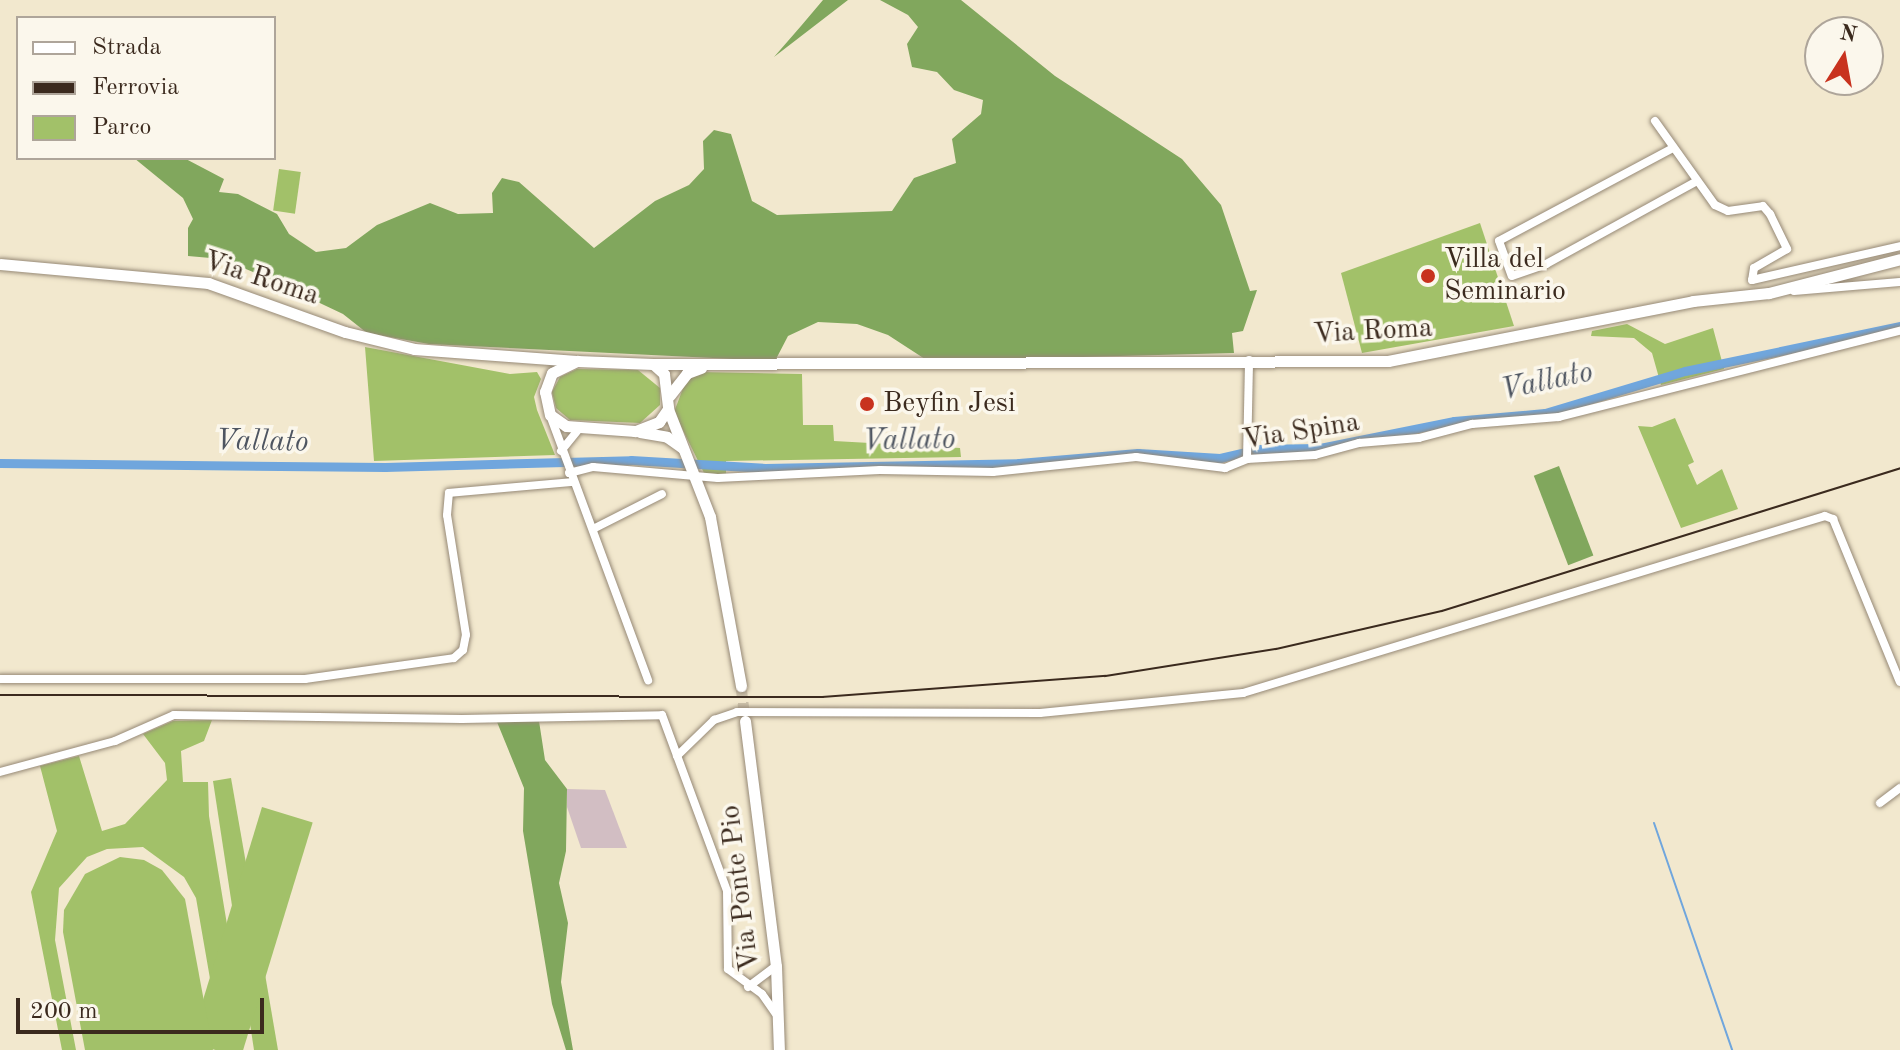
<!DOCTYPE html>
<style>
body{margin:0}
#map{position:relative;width:1900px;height:1050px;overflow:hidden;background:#f2e8ce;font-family:"Old Standard TT",serif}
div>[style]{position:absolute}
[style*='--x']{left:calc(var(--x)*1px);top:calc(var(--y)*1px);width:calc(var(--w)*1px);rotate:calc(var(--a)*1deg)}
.industrial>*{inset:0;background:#d2bec3}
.green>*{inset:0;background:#a2c169;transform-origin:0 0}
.forest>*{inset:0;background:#81a75d;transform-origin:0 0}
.stream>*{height:2px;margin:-1px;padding:0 1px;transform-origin:1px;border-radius:1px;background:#70a6dd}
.canal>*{height:9px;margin:-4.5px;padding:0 4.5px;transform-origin:4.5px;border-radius:4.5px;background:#70a6dd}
.secondary-tunnel>*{height:11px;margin-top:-5.5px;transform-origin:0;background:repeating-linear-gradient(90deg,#cdc2ab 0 11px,transparent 0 16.5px)}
.roads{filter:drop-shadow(0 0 2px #968976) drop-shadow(0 0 2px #968976)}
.street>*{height:8px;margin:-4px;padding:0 4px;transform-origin:4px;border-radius:4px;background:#fff}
.secondary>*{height:11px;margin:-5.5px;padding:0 5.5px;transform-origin:5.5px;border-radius:5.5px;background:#fff}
.rail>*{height:2px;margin:-1px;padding:0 1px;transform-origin:1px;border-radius:1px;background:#3b2a1e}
.dots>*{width:22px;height:22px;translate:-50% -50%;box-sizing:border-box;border:4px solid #fbf7ec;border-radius:50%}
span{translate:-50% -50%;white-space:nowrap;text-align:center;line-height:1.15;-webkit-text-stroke:7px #fbf7ec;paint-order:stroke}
.poi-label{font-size:28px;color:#3b2a1e}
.left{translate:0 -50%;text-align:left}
.street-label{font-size:28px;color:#3b2a1e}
.water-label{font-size:30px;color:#4e5561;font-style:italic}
.legend{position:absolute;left:16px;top:16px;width:260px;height:144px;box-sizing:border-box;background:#fbf7ec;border:2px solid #aea59a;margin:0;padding:10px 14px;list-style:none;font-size:24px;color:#3b2a1e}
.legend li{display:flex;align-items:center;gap:16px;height:40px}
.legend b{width:40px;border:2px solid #aea59a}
.north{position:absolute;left:1804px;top:16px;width:80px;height:80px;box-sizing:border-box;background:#fbf7ec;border:2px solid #aea59a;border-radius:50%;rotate:11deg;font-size:22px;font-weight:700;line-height:32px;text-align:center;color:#3b2a1e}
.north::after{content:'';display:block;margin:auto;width:28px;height:36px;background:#c8321e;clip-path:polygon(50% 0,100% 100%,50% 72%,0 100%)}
.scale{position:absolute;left:16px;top:998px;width:248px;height:36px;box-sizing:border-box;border:4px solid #3b2a1e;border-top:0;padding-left:10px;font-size:24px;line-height:28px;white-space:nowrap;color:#3b2a1e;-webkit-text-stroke:6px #fbf7ec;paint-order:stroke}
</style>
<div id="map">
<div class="industrial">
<div style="clip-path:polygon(567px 789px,605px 790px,627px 848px,581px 848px,567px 807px)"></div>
</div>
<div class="green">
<div style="left:279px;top:169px;width:22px;height:42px;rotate:8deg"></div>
<div style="clip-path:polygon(1480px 223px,1514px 326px,1362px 353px,1341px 273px)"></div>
<div style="clip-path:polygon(1627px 324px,1665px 344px,1713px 328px,1724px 369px,1661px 385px,1652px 353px,1634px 338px,1591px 336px,1592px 331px)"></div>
<div style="clip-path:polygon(365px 347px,510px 374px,537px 372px,541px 379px,534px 397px,537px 410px,555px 455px,374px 461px)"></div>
<div style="clip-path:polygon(577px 369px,638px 370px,660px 388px,660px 405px,640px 423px,570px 420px,556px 408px,552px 392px,560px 377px)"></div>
<div style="clip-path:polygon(700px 372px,802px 374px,803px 425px,833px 425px,834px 441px,960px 448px,961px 457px,726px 461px,726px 475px,704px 473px,674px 412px,687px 378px)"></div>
<div style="clip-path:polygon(1675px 418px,1694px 462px,1688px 465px,1697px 485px,1722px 469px,1738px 509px,1681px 528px,1638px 426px,1652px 427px)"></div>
<div style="clip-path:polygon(212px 720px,204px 741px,181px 751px,183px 782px,208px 782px,209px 816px,244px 1027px,238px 1037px,221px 1042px,196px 898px,184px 877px,143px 847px,107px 849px,87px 857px,59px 888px,55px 940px,76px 1050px,62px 1050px,31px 892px,57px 831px,40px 766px,79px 756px,102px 831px,125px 824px,167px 780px,165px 763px,143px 734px,173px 721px)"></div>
<div style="clip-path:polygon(231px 778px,247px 869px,278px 1050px,254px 1050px,213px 781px)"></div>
<div style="left:262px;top:807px;width:53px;height:246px;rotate:17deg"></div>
<div style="clip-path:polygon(120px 857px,144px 860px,162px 870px,185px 899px,213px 1050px,85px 1050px,63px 932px,64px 910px,85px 874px)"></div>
</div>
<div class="forest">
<div style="clip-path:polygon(823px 0,848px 0,774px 57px,801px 26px)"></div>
<div style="clip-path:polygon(880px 0,961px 0,1055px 76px,1182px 159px,1221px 205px,1250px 291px,1257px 290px,1243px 331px,1232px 333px,1234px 353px,928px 361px,888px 335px,857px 324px,818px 322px,788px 336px,775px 361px,429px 344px,367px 333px,343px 314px,267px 278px,222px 259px,188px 256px,188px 228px,193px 219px,183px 198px,134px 158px,184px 158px,224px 179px,219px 192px,238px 194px,277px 214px,289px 234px,316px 252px,346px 248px,377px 225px,430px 203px,458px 214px,493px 213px,492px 193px,502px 178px,519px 182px,594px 248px,655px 201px,689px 185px,704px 169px,703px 141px,714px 130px,731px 134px,752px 201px,777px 215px,892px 211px,914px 178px,956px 163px,952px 139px,981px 114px,983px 100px,954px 90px,937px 72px,912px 67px,907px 44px,918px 27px,908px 15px)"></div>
<div style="left:1559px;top:466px;width:96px;height:27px;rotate:69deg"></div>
<div style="clip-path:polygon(539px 721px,545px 760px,567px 789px,566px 851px,559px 883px,568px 923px,561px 982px,573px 1050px,566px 1050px,552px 1004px,523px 831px,524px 788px,497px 722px)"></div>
</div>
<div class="stream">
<div style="--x:1654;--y:823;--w:240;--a:71"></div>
</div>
<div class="canal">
<div style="--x:0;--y:463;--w:385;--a:0.6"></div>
<div style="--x:385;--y:467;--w:246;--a:-1.6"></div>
<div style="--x:631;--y:460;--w:134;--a:3.4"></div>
<div style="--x:765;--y:468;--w:254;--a:-1.1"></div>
<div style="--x:1019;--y:463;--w:119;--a:-4.8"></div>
<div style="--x:1138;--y:453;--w:82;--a:3.5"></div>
<div style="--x:1220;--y:458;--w:39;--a:-13"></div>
<div style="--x:1258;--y:449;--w:62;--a:-0.9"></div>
<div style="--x:1320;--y:448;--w:137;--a:-11.4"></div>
<div style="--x:1454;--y:421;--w:91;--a:-5"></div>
<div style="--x:1545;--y:413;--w:146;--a:-16.7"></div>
<div style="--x:1685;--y:371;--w:220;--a:-11.8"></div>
</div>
<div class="secondary-tunnel">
<div style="--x:741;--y:686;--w:35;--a:83"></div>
</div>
<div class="roads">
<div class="street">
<div style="--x:1655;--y:121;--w:103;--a:54.5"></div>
<div style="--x:1715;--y:205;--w:14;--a:25"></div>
<div style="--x:1728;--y:211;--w:35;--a:-8"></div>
<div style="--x:1763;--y:206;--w:11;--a:49"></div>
<div style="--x:1770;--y:214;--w:39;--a:64"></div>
<div style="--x:1787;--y:249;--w:38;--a:150"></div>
<div style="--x:1754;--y:268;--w:12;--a:99"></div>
<div style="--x:1752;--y:280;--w:152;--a:-12.9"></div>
<div style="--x:1673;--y:148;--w:197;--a:151.9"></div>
<div style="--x:1499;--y:241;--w:37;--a:70"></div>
<div style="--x:1512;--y:276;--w:36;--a:-19"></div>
<div style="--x:1546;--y:264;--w:170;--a:-28.8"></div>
<div style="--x:1794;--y:291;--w:106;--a:-4.9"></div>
<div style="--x:550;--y:415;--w:283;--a:69.7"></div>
<div style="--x:561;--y:451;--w:28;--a:-51"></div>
<div style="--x:1247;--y:459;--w:99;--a:-88.8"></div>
<div style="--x:569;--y:473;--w:25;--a:-14"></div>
<div style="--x:593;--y:467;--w:125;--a:5"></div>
<div style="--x:718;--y:478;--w:162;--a:-2.8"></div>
<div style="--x:880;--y:470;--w:113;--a:1"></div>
<div style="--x:993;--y:472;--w:144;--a:-6"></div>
<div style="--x:1136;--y:457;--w:90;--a:7"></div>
<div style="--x:1225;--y:468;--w:24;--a:-22"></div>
<div style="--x:1247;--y:459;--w:68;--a:-3.4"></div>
<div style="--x:1315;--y:455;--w:46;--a:-15.3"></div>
<div style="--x:1359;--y:443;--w:60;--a:-4.8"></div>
<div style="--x:1419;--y:438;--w:55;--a:-14.8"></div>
<div style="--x:1472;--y:424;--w:87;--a:-4.6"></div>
<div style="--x:1559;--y:417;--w:352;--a:-14.2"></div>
<div style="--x:595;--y:528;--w:75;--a:-26.9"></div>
<div style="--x:0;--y:679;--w:305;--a:0"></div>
<div style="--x:305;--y:679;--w:150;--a:-8"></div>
<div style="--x:454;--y:658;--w:12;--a:-42"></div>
<div style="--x:463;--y:650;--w:15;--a:-79"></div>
<div style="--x:466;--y:635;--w:121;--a:-99"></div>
<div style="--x:447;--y:515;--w:22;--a:-85"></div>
<div style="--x:449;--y:493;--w:124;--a:-5.1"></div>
<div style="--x:677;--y:756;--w:52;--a:-44.2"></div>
<div style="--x:714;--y:720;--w:24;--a:-19"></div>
<div style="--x:737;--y:712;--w:303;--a:0.2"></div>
<div style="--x:1040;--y:713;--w:204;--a:-5.6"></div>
<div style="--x:1243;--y:693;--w:608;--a:-16.92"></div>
<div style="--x:1825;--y:516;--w:9;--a:21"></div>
<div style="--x:1833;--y:519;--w:176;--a:67.7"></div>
<div style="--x:0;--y:772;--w:119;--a:-15.1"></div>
<div style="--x:115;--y:741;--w:64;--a:-23.8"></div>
<div style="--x:174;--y:715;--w:288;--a:0.8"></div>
<div style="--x:462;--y:719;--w:200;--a:-1.1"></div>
<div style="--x:662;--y:715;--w:188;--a:69.7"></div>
<div style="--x:727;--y:891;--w:78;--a:89.3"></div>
<div style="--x:728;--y:969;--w:42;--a:36.3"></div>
<div style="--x:762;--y:994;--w:24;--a:55"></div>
<div style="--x:1880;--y:803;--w:25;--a:-37"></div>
<div style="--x:748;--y:987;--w:35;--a:-37"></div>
</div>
<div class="secondary">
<div style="--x:0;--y:264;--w:209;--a:5.2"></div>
<div style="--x:208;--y:283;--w:145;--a:19.7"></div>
<div style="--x:345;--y:332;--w:71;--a:13.8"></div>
<div style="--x:414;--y:349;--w:163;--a:4.2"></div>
<div style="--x:577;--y:361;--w:76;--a:2.3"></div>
<div style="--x:653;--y:364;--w:15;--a:42"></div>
<div style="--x:664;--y:374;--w:35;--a:83"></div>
<div style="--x:668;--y:409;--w:16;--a:125"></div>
<div style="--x:659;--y:422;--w:26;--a:159"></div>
<div style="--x:635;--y:431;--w:69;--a:-175.9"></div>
<div style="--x:566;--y:426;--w:19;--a:-145"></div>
<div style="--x:550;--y:415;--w:24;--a:-102"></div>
<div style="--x:545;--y:392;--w:20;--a:-70"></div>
<div style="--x:552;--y:373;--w:28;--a:-26"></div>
<div style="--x:653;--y:364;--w:735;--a:-0.23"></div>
<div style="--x:1388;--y:361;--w:311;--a:-11.1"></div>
<div style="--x:1693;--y:301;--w:76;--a:-6"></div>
<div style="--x:1769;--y:293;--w:135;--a:-14.5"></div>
<div style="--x:670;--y:395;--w:28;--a:-52"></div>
<div style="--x:687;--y:373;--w:15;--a:-20"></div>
<div style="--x:668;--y:409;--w:116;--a:68.7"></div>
<div style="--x:710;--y:517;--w:172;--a:79.6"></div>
<div style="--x:640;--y:432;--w:27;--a:10"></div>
<div style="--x:667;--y:437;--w:19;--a:35"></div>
<div style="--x:745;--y:721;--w:247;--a:82.8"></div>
<div style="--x:776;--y:966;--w:84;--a:88"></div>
</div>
</div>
<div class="rail">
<div style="--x:0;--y:695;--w:823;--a:0.14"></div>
<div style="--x:823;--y:697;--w:283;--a:-4.3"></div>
<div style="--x:1105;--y:676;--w:173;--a:-9"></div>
<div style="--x:1276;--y:649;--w:170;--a:-12.9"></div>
<div style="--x:1442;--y:611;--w:480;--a:-17.3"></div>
</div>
<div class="dots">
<div style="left:1428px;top:276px;background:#c8321e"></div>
<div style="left:867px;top:404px;background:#c8321e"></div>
</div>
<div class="poi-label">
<span class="left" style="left:1444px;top:276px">Villa del<br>Seminario</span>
<span class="left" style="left:883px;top:404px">Beyfin Jesi</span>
</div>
<div class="street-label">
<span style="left:261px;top:279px;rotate:18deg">Via Roma</span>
<span style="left:1373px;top:332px;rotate:-3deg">Via Roma</span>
<span style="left:1301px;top:432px;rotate:-9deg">Via Spina</span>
<span style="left:741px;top:888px;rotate:-97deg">Via Ponte Pio</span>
</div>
<div class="water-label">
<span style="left:1547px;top:382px;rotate:-12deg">Vallato</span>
<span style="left:909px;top:441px;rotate:-1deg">Vallato</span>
<span style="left:262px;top:442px;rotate:1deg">Vallato</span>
</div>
<ul class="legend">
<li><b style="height:10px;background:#fff"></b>Strada</li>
<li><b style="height:10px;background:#3b2a1e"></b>Ferrovia</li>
<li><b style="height:22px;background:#a2c169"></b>Parco</li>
</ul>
<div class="north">N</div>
<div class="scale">200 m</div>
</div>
